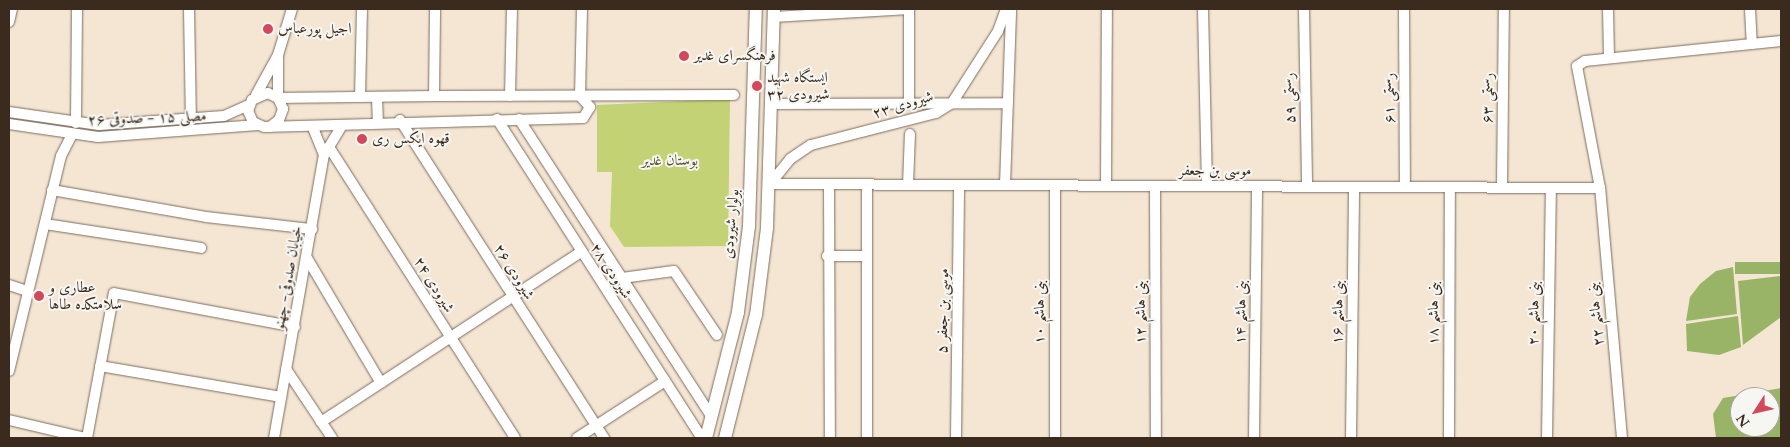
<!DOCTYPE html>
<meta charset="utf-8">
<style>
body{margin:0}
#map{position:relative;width:1790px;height:447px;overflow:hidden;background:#f5e6d4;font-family:Cardo,Amiri,serif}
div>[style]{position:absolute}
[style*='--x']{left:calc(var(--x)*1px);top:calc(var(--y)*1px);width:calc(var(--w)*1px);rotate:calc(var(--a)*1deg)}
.green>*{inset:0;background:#c2d274}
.forest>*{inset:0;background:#99b466;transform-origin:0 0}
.roads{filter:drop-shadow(0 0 1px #7c6c5e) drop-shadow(0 0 1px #7c6c5e)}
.minor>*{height:10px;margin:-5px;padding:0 5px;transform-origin:5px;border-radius:5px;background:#fff}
.major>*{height:12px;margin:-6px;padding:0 6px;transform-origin:6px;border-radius:6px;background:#fff}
.dots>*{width:14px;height:14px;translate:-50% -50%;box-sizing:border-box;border:2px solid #f6f6f2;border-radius:50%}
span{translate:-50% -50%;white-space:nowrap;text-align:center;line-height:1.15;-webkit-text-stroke:4px #f6f6f2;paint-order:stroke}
.poi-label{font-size:15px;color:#3b2a1e}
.left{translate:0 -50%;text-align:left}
.street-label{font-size:15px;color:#3b2a1e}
.park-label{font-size:15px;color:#5d5434}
.frame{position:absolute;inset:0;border:10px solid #3b2a1e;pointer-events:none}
.north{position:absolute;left:1730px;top:387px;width:50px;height:50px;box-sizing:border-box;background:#f6f6f2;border:1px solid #aba49d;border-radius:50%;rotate:235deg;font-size:14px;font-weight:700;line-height:20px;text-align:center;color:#3b2a1e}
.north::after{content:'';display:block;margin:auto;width:18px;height:22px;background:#d1495b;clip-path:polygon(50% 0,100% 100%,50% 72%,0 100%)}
</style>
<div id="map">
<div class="green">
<div style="clip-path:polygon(730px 99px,728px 246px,624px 247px,610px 226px,612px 172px,597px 172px,597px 105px)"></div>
</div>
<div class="forest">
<div style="left:1781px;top:262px;width:12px;height:46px;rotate:90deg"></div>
<div style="clip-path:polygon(1733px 267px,1737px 314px,1686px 321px,1690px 297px,1700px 284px,1716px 271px)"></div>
<div style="clip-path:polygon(1781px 276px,1781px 317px,1743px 345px,1738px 281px)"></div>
<div style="clip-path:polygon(1738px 316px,1741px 347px,1719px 355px,1687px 351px,1686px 324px)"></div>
<div style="clip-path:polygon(evenodd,1781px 388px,1781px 438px,1716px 438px,1713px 414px,1723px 398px,1781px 388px,1740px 397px,1770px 397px,1770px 427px,1740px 427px,1740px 397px)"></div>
</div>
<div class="roads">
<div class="minor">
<div style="--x:189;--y:9;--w:111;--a:89"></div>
<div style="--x:909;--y:9;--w:94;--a:90"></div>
<div style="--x:1203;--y:9;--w:177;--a:88.7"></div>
<div style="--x:1304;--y:9;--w:177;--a:89"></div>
<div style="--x:1404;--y:9;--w:178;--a:89.7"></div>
<div style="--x:1608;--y:9;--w:49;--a:88.8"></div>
<div style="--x:1750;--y:9;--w:35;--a:87"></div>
<div style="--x:774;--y:17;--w:135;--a:-3.4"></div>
<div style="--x:9;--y:22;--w:13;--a:-77"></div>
<div style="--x:256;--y:95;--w:46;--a:-61.2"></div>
<div style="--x:278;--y:55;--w:48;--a:-73.1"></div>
<div style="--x:434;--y:96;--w:87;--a:-89.3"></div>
<div style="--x:510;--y:96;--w:87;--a:-88.7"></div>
<div style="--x:580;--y:96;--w:15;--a:48"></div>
<div style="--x:590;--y:107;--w:13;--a:122"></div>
<div style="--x:583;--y:118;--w:319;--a:178.4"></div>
<div style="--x:264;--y:127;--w:12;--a:-156"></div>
<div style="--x:253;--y:122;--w:12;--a:-114"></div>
<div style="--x:248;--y:111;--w:12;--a:-70"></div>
<div style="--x:252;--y:100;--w:17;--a:-24"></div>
<div style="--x:268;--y:93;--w:11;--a:27"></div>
<div style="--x:278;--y:98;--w:156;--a:-0.7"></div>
<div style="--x:434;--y:96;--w:300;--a:-0.2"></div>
<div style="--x:580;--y:96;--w:87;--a:-88.7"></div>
<div style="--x:360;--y:97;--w:88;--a:-88.7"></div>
<div style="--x:377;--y:97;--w:24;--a:88"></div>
<div style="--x:774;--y:104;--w:234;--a:-0.2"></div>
<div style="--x:9;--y:112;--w:91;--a:8.2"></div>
<div style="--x:99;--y:125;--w:125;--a:-4.1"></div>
<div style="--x:224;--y:116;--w:27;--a:-24"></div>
<div style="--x:497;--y:119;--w:379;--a:57.3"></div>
<div style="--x:519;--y:119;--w:355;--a:57.1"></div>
<div style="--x:400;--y:120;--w:378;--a:57.3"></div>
<div style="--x:76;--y:123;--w:114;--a:-89.5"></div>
<div style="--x:9;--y:124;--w:90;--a:8.3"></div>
<div style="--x:98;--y:137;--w:160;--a:-4.3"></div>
<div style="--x:270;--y:127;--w:11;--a:-38"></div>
<div style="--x:279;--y:120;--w:12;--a:-70"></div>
<div style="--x:283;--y:109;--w:12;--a:-114"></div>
<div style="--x:278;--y:98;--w:42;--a:-90"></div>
<div style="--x:329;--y:147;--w:345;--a:57.4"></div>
<div style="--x:326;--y:152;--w:31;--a:-59"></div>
<div style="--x:770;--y:184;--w:830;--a:0.28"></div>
<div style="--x:770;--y:184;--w:32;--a:-51"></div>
<div style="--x:790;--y:159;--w:25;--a:-34"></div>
<div style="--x:811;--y:145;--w:129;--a:-14.4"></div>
<div style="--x:936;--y:113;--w:19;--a:-32"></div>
<div style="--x:952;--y:103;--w:85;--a:-57.4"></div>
<div style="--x:998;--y:31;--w:23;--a:-70"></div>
<div style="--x:829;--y:184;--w:254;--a:89.8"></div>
<div style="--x:867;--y:184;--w:254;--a:90"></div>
<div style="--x:908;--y:185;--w:51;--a:-87.8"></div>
<div style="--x:1005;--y:185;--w:176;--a:-88"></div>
<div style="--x:1106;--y:185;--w:176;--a:-89.7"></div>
<div style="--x:1155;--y:186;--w:252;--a:89.8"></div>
<div style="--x:1502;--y:187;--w:178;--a:-89.4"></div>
<div style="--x:52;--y:190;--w:156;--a:9.9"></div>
<div style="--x:206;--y:217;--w:107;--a:6.5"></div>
<div style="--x:45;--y:224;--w:158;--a:8.7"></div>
<div style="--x:827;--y:256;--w:38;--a:0"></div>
<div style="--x:307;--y:258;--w:145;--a:59.4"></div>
<div style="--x:622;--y:278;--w:52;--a:-7.7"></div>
<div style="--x:674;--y:271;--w:77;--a:56.1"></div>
<div style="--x:9;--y:285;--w:20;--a:18"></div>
<div style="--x:100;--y:366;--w:184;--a:9.7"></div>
<div style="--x:286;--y:369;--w:83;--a:56.3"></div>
<div style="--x:9;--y:371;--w:221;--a:-76.4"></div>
<div style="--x:61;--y:156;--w:25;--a:-63"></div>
<div style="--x:9;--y:420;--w:79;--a:13.2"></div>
<div style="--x:321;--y:422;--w:311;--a:-33.2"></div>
<div style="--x:87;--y:438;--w:147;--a:-79.5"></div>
<div style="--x:114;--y:293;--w:184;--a:10.6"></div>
<div style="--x:274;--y:438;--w:287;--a:-80"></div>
<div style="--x:324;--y:155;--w:31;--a:-112"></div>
<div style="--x:577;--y:438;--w:105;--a:-32.9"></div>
<div style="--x:956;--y:438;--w:253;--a:-89.3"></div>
<div style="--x:1055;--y:438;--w:253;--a:-90"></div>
<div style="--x:1254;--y:438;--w:252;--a:-89.3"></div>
<div style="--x:1351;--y:438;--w:251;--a:-89.3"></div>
<div style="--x:1449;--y:438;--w:251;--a:-89.8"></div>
<div style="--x:1547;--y:438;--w:250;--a:-89.1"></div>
<div style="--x:1622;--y:438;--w:251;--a:-95"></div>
<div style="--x:1600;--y:188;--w:124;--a:-100.7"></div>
<div style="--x:1577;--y:66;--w:9;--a:-32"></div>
<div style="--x:1585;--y:61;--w:197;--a:-5.8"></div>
</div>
<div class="major">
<div style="--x:706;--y:438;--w:130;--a:-75.7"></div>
<div style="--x:738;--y:312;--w:87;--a:-82.7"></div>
<div style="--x:749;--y:226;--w:217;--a:-88.2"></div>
<div style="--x:725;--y:438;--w:127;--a:-75.9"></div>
<div style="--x:756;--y:315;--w:88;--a:-82.8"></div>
<div style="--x:767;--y:228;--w:219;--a:-88.2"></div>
</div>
</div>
<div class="dots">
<div style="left:268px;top:29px;background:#d1495b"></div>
<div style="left:684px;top:56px;background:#d1495b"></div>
<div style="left:757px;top:86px;background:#d1495b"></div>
<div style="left:362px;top:139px;background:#d1495b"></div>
<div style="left:39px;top:296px;background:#d1495b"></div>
</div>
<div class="poi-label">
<span class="left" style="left:278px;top:29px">اجیل پورعباس</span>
<span class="left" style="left:694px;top:56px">فرهنگسرای غدیر</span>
<span class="left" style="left:767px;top:86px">ایستگاه شهید<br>شیرودی ۳۲</span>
<span class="left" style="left:372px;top:139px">قهوه ایکس ری</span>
<span class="left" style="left:49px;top:296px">عطاری و<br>سلامتکده طاها</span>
</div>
<div class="street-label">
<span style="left:1290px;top:98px;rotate:-91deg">رستمی ۵۹</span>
<span style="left:1390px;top:98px;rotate:-90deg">رستمی ۶۱</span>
<span style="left:1488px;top:98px;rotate:-89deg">رستمی ۶۳</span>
<span style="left:903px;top:105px;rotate:-17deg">شیرودی ۲۳</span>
<span style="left:147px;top:118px;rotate:-2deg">مصلی ۱۵ - صدوقی ۲۶</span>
<span style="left:1215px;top:171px">موسی بن جعفر</span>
<span style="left:731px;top:224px;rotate:-85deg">بولوار شیرودی</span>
<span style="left:611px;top:271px;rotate:57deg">شیرودی ۲۸</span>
<span style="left:514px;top:272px;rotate:58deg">شیرودی ۲۶</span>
<span style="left:288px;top:278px;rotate:-80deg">خیابان صدوقی- چهنو</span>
<span style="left:434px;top:285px;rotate:58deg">شیرودی ۲۴</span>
<span style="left:943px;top:311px;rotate:-89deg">موسی بن جعفر ۵</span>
<span style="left:1040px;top:312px;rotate:-90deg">بنی هاشم ۱۰</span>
<span style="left:1141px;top:312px;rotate:-90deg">بنی هاشم ۱۲</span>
<span style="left:1241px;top:312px;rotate:-89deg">بنی هاشم ۱۴</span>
<span style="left:1338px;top:312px;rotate:-89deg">بنی هاشم ۱۶</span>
<span style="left:1434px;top:313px;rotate:-90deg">بنی هاشم ۱۸</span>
<span style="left:1534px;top:313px;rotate:-89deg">بنی هاشم ۲۰</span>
<span style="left:1596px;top:314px;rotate:-95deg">بنی هاشم ۲۲</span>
</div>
<div class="park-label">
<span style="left:670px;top:161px">بوستان غدیر</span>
</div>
<div class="frame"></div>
<div class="north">N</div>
</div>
